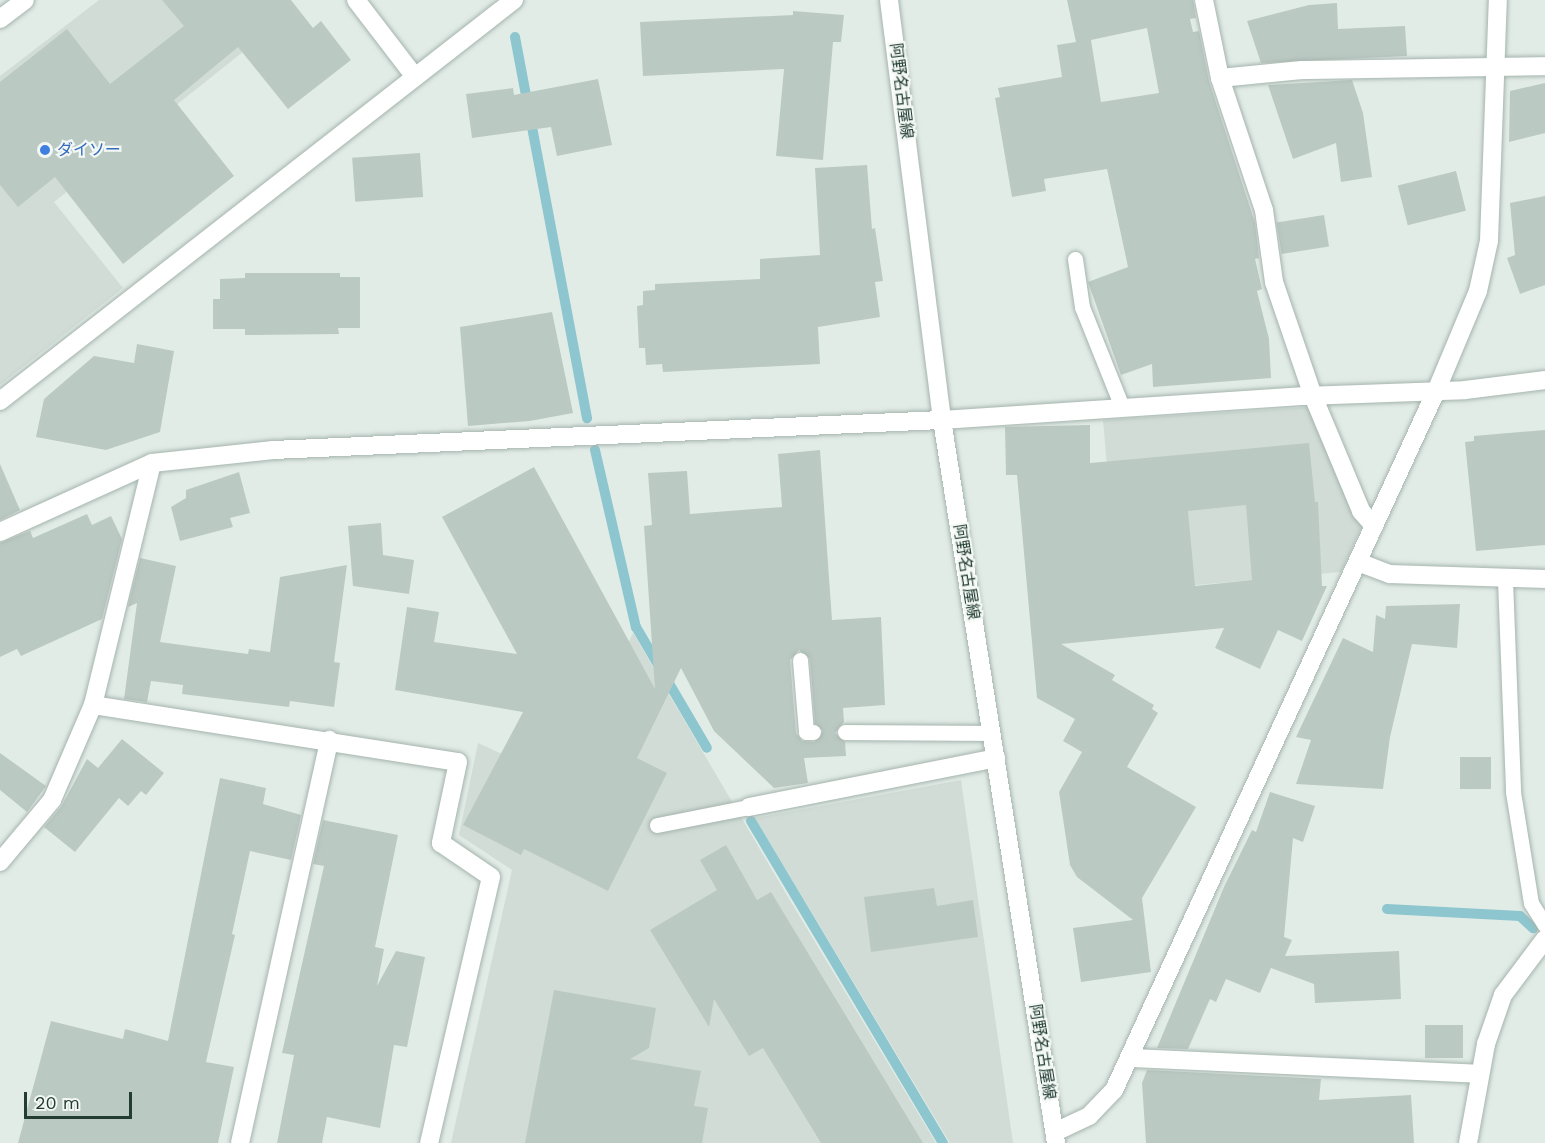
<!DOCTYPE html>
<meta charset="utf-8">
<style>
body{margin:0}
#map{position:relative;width:1545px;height:1143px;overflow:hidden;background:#e2ece7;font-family:"Work Sans","Noto Sans JP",sans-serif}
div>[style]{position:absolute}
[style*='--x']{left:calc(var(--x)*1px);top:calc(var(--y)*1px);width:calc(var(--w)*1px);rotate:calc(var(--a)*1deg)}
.built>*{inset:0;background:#d1dcd6}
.stream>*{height:10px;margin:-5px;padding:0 5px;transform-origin:5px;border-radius:5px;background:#8dc6ce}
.building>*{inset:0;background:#bbc9c3;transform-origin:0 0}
.roads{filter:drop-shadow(0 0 2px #a5b4ae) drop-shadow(0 0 2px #a5b4ae)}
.lane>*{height:15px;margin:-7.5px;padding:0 7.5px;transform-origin:7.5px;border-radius:7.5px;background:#fff}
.street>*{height:18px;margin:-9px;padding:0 9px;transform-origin:9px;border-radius:9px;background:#fff}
.secondary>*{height:18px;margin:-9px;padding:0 9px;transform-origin:9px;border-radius:9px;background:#fff}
.dots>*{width:16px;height:16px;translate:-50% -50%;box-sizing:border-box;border:3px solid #f3f8f5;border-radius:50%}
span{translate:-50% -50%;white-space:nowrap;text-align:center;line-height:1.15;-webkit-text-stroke:4.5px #f3f8f5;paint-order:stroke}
.street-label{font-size:16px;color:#233c34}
.shop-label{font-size:16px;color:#366cbe}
.left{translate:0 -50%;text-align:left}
.scale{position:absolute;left:24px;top:1092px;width:108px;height:27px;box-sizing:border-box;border:3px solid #233c34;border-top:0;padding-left:8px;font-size:18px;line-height:21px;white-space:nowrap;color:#233c34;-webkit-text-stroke:4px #f3f8f5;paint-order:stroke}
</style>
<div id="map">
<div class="built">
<div style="clip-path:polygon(99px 0,211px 0,248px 48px,54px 202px,123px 288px,0 385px,0 76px)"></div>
<div style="clip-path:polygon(1310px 407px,1362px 525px,1341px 572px,1118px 592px,1103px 420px)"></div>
<div style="clip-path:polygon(633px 633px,785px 892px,936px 1143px,451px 1143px,512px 870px,459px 835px,478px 743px,562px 781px)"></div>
<div style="clip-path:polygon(961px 780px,1013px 1143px,950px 1143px,755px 818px)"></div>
</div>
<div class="stream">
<div style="--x:515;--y:37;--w:388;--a:79.3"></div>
<div style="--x:595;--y:450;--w:182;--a:77"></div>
<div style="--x:636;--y:627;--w:140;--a:59.6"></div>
<div style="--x:751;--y:821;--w:375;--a:59.2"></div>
<div style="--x:1387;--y:909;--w:133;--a:3"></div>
<div style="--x:1520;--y:916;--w:18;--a:43"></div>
</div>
<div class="building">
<div style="clip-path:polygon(162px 0,291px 0,313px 28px,321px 21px,351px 60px,288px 109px,238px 47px,174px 100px,234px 176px,123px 264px,55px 177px,18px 207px,0 185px,0 82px,67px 29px,110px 84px,184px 26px)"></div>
<div style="clip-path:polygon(evenodd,1067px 0,1193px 0,1196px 18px,1190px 19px,1193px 32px,1199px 31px,1209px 81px,1255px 223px,1259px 258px,1255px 259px,1262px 289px,1257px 291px,1269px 339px,1271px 378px,1153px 387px,1152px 364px,1121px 375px,1088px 282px,1128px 267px,1107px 169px,1044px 179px,1046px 191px,1012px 197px,995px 98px,1000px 97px,998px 88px,1062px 77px,1057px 45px,1076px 42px,1067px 0,1147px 28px,1159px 93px,1101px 102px,1091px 40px,1147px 28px)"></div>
<div style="clip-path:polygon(1337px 3px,1338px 29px,1405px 26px,1407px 56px,1261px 63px,1247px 21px,1309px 5px)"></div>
<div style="clip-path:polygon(793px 11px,844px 15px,841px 42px,833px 42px,823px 160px,776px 156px,784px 69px,643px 76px,640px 22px,793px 15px)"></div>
<div style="clip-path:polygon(598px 79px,612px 145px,557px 156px,551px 127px,472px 138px,466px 94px,513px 88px,514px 95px)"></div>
<div style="clip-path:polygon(1352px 80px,1363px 113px,1372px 177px,1341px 182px,1336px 143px,1293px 159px,1268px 85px)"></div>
<div style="clip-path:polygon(1545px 83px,1545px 133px,1509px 142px,1510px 91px)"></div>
<div style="left:420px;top:153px;width:44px;height:68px;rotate:86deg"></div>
<div style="clip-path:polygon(867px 165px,872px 229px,875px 228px,883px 281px,875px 282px,880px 317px,818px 327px,820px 364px,663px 372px,662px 364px,646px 365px,645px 348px,639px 348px,637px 306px,643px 305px,643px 291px,655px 290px,655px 284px,760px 279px,760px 259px,820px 255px,815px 168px)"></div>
<div style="left:1456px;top:171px;width:41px;height:60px;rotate:76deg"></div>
<div style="clip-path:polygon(1545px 196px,1545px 285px,1520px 294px,1507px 258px,1515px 255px,1510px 203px)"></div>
<div style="left:1324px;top:215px;width:32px;height:48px;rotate:81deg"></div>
<div style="clip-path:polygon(245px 273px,340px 273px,340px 277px,360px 277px,360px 328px,338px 328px,339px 334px,245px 335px,245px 329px,213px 329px,213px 299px,220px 299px,220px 279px,245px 278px)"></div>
<div style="clip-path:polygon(552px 312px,573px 413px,530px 421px,468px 426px,460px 327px)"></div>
<div style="clip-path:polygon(137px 344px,174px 351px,160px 432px,106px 450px,36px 437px,44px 399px,94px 356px,134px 363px)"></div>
<div style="clip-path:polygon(evenodd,1090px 425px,1090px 463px,1309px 443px,1315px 502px,1318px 502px,1322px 586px,1327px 586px,1302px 641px,1278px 630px,1260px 669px,1215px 648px,1224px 628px,1061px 644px,1115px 675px,1112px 680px,1154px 705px,1152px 709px,1158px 713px,1127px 767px,1196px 807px,1142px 898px,1151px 972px,1081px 982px,1073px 928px,1133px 920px,1077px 877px,1070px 865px,1059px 792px,1082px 752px,1063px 741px,1075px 719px,1037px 698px,1017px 475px,1006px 475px,1005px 427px,1090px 425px,1246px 505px,1252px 580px,1195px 586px,1188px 511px,1246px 505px)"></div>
<div style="clip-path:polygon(1545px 430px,1545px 545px,1476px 551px,1465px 442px,1474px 441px,1474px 436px)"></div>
<div style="clip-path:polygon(evenodd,820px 450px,832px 620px,881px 617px,885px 705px,843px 708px,844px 722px,835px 733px,845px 742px,846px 756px,804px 758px,808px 783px,774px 788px,714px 731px,681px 668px,637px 758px,667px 773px,608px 891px,524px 849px,521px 855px,463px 825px,523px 712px,395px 690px,407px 607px,439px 612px,434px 642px,517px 654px,442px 517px,534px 467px,655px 689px,644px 526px,652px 525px,648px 473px,687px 471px,690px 514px,782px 507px,778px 454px,820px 450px,799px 650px,810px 659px,815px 723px,823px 731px,814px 742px,802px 741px,796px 733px,790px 660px,799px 650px)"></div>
<div style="clip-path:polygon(0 464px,20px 510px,0 520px)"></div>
<div style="clip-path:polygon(239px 472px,250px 513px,230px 518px,233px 527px,180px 541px,171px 507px,186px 498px,186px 490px)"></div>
<div style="clip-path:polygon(87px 514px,92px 525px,111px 516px,122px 539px,102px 619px,21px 656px,17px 649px,0 657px,0 543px,30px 531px,33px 538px)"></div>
<div style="clip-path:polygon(381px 523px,383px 555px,414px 560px,409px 594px,353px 586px,348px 526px)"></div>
<div style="clip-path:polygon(140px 558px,176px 566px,160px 642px,248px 654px,249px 649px,270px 652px,280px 577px,347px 565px,334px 662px,340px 663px,334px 707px,290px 701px,289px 707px,182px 694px,183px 685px,151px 681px,147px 702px,124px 699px,137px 603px,128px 607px)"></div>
<div style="clip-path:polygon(1460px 604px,1457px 648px,1412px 644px,1390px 737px,1383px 789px,1296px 784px,1311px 740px,1296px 737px,1343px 638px,1373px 652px,1376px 615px,1385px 619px,1386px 606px)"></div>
<div style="clip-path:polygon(122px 739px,164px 773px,146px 795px,141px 791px,128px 806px,119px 798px,75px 852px,44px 827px,61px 807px,87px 759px,98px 768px)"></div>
<div style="clip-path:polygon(0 753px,46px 786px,27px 812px,0 790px)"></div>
<div style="left:1460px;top:757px;width:31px;height:32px"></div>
<div style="clip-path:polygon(220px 778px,266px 788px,263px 804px,301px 815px,291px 860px,250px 851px,232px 934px,235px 935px,206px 1062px,234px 1067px,218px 1143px,18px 1143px,51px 1021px,123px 1039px,125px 1029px,168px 1041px)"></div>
<div style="clip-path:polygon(1270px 792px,1315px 806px,1303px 842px,1293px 838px,1284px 937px,1292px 940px,1285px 956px,1399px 951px,1401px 999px,1315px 1003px,1314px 984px,1271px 968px,1260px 993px,1226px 979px,1216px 1002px,1210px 999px,1188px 1049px,1157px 1048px,1224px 887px,1252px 830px,1256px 832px)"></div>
<div style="clip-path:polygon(323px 820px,398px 835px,375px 947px,384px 949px,377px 986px,396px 951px,425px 957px,407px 1047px,394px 1045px,380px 1128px,327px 1117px,322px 1143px,277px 1143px,294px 1055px,282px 1053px,324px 866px,313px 864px)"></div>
<div style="clip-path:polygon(726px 845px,757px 900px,771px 892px,923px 1143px,821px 1143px,763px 1048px,749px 1056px,714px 999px,709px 1027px,650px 930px,717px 890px,700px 860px)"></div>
<div style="clip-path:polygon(934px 888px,937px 906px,973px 900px,978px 937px,871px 952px,864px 897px)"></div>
<div style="clip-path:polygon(554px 990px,656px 1008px,649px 1048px,630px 1059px,701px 1071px,694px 1106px,708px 1108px,702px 1143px,525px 1143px)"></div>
<div style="left:1463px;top:1025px;width:33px;height:38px;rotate:90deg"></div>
<div style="clip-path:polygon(1147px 1070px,1321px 1079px,1319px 1100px,1411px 1095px,1414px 1143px,1146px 1143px,1142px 1083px)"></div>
</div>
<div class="roads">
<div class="lane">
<div style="--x:1075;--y:259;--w:49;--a:81.7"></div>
<div style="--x:1082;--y:307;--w:108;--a:68.2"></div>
<div style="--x:1505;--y:580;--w:212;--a:87.8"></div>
<div style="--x:1513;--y:792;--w:112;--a:80.8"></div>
<div style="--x:1531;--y:903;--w:26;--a:58"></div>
<div style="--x:800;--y:660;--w:72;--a:85.2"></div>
<div style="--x:806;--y:732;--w:7;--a:0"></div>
<div style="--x:845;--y:732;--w:146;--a:0.4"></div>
<div style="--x:657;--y:825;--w:94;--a:-11.1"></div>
</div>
<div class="street">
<div style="--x:356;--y:0;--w:97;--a:52.5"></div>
<div style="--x:1204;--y:0;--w:80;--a:78.4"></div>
<div style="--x:1220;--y:78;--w:139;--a:71.6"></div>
<div style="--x:1264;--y:210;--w:73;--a:82.1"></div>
<div style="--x:1274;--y:282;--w:120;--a:71.1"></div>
<div style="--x:1313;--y:396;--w:125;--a:67.3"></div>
<div style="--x:1361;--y:511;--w:20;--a:49"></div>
<div style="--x:1220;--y:78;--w:82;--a:-5.6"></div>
<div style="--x:1302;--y:70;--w:243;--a:-0.9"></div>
<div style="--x:0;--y:401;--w:652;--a:-37.96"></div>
<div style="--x:0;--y:532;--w:167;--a:-24.4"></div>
<div style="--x:152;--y:463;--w:122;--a:-6.1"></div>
<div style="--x:273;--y:450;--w:670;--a:-2.57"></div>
<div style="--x:942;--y:420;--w:364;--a:-3.8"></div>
<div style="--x:1305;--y:396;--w:160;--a:-2.1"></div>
<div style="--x:1465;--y:390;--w:81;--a:-7.1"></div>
<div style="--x:1358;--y:562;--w:34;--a:21"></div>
<div style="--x:1390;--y:574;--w:155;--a:1.8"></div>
<div style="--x:93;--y:705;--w:369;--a:8.9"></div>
<div style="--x:458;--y:762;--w:83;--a:101.9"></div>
<div style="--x:441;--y:843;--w:60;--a:34.2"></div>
<div style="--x:491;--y:877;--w:273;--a:103.1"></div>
<div style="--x:749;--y:807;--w:252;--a:-11.2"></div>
<div style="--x:0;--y:862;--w:81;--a:-50"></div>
<div style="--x:52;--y:800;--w:103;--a:-66.7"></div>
<div style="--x:93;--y:705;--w:249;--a:-76.3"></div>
<div style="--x:1130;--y:1058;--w:350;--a:2.6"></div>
<div style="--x:1055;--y:1132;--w:38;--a:-25"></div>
<div style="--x:1089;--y:1116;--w:36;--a:-46"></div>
<div style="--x:1114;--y:1090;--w:772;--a:-65.26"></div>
<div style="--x:1437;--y:389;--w:106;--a:-67.3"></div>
<div style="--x:1478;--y:291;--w:51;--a:-77.6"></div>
<div style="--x:1489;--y:241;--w:241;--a:-87.9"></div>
<div style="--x:240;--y:1143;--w:413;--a:-77.5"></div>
<div style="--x:1468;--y:1143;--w:101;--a:-79.7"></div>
<div style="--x:1486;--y:1044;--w:52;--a:-70.9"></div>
<div style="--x:1503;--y:995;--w:70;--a:-53.1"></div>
</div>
<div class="secondary">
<div style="--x:889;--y:0;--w:423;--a:82.8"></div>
<div style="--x:942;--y:420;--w:732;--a:81.04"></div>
<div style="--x:0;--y:19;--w:31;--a:-37"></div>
</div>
</div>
<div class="dots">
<div style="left:45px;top:150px;background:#3f7fe0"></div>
</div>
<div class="street-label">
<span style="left:901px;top:91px;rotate:83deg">阿野名古屋線</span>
<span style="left:966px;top:572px;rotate:81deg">阿野名古屋線</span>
<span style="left:1042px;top:1052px;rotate:81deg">阿野名古屋線</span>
</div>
<div class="shop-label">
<span class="left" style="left:57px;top:150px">ダイソー</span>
</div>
<div class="scale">20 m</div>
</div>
